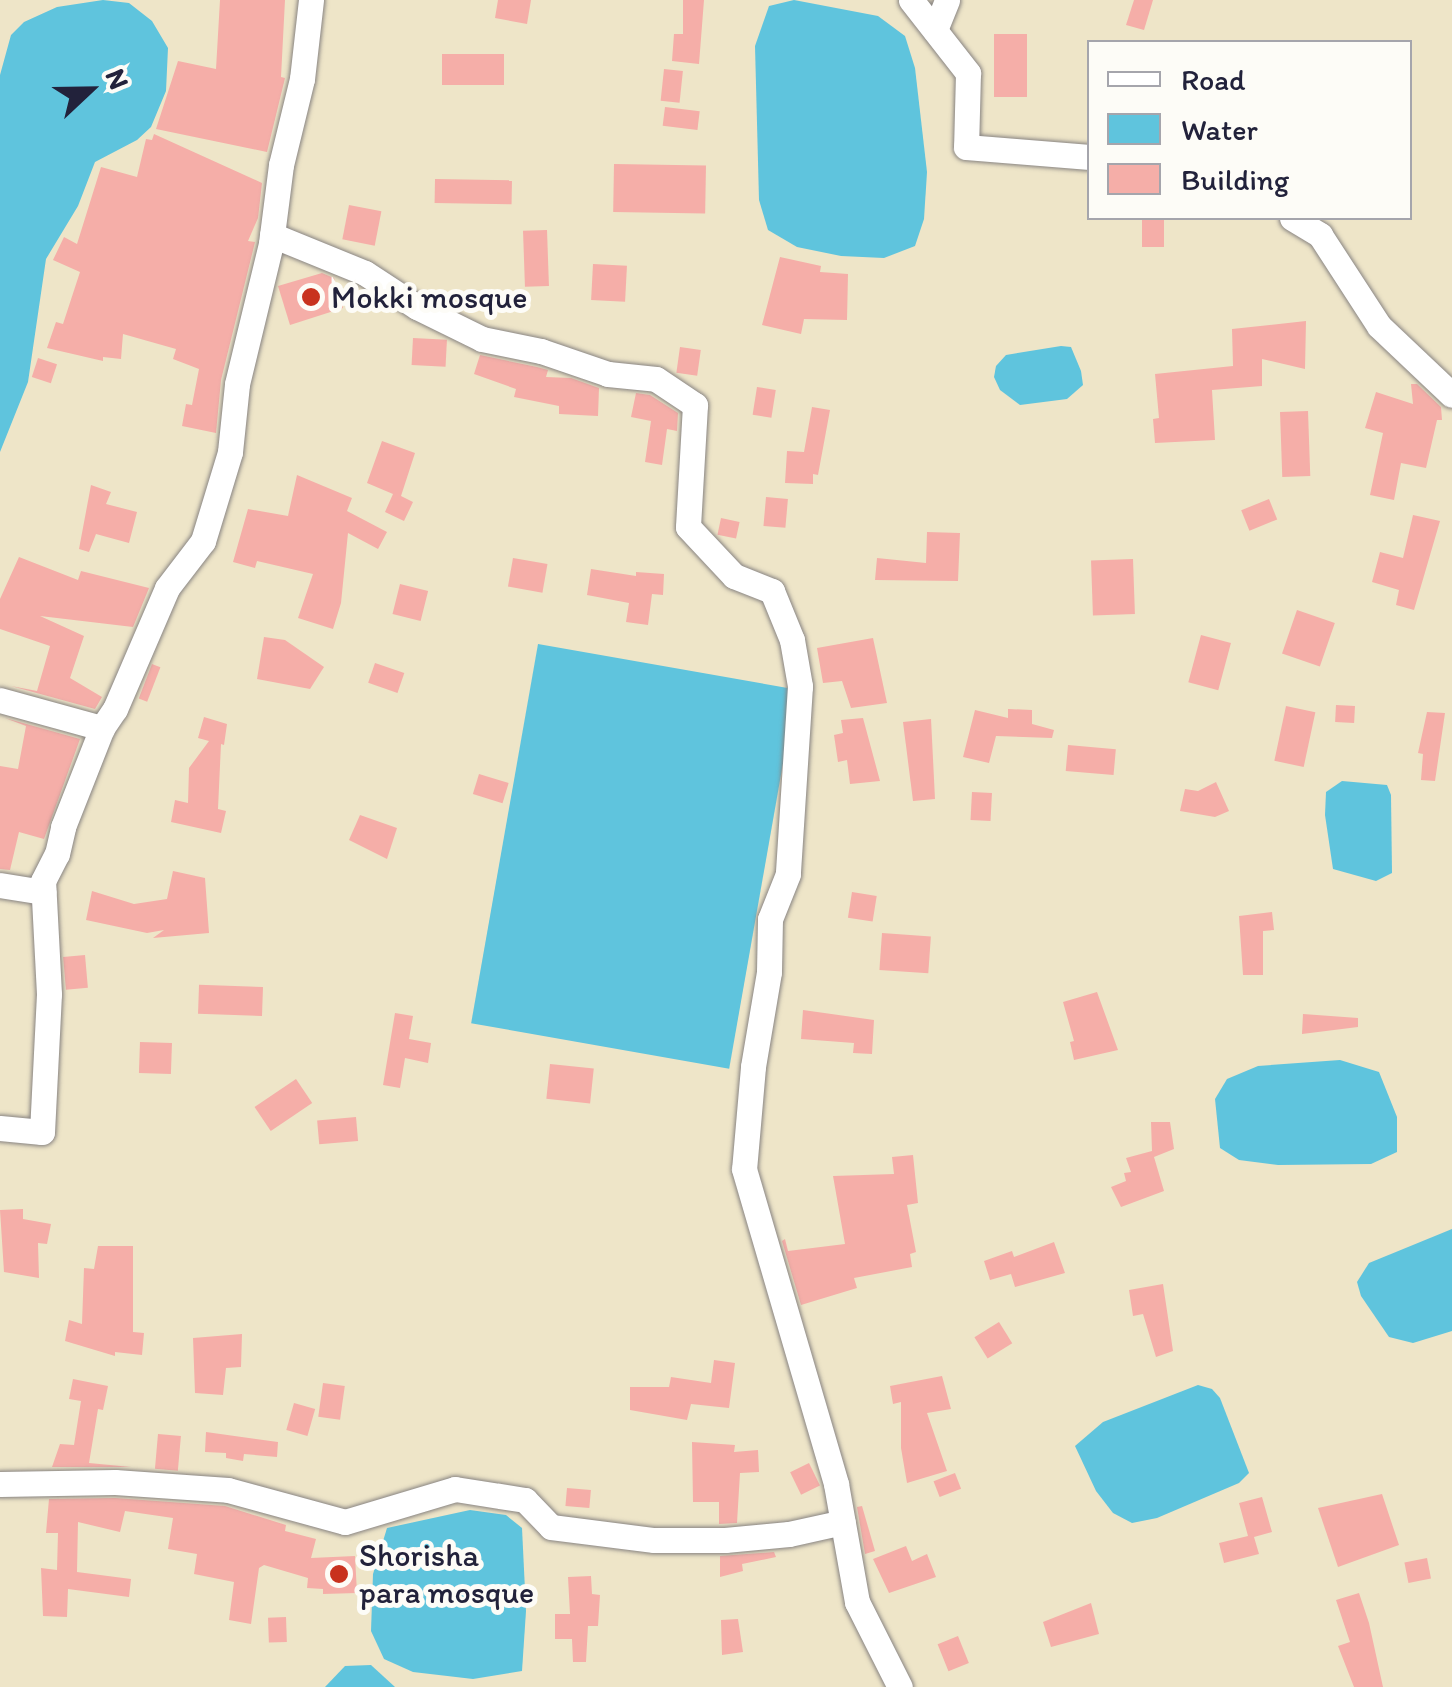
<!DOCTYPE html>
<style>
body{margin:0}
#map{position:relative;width:1452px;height:1687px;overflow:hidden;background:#eee5c8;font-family:Itim,sans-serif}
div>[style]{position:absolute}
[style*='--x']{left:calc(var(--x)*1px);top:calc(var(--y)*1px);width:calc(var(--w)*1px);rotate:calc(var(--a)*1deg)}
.water>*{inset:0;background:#5fc4dd;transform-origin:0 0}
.building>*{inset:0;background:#f5aea8;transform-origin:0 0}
.roads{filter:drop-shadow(0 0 2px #888482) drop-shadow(0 0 2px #888482)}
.minor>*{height:25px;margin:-12.5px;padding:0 12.5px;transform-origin:12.5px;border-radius:12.5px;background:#fff}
.dots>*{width:28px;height:28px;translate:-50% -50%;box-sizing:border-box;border:5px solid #fdfcf7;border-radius:50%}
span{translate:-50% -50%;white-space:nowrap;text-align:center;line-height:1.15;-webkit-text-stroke:10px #fdfcf7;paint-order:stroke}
.poi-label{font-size:32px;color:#22223b}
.left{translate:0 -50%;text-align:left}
.legend{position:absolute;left:1087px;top:40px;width:325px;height:180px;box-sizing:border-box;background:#fdfcf7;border:2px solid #a5a5ac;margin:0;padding:12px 18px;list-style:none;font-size:30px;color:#22223b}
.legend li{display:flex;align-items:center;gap:20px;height:50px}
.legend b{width:50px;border:2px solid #a5a5ac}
.north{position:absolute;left:40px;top:40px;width:100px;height:100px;-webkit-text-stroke:8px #fdfcf7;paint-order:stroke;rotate:68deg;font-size:28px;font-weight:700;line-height:40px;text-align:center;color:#22223b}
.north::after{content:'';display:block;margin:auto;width:35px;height:45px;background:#22223b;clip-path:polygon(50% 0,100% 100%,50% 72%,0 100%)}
</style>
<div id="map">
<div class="water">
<div style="clip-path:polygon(103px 0,129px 3px,152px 21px,168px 48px,166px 91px,151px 127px,137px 140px,95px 162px,78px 206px,46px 259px,28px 382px,0 452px,0 75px,11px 35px,24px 22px,57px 7px)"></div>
<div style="clip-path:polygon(794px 0,878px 16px,905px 36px,915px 68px,927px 172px,924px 219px,915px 246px,884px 258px,841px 256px,797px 247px,768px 230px,759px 200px,755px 46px,769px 6px)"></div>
<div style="clip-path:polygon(1061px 346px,1071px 347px,1081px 371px,1083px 385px,1067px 399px,1020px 405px,1000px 390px,994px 377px,996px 366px,1006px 355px)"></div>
<div style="left:538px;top:644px;width:262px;height:385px;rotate:10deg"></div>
<div style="clip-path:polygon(1342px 781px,1387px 785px,1391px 795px,1392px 873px,1376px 881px,1333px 869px,1325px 815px,1326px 792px)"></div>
<div style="clip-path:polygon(1340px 1060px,1379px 1072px,1397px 1117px,1397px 1152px,1371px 1164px,1278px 1165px,1239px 1160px,1220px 1148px,1215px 1099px,1227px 1079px,1258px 1066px)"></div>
<div style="clip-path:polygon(1452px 1229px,1452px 1331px,1413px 1343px,1389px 1337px,1361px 1296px,1357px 1282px,1369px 1263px)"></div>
<div style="clip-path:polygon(1198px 1385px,1212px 1389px,1220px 1398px,1249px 1473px,1239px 1483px,1157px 1518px,1132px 1523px,1113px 1513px,1096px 1491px,1075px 1446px,1103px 1422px)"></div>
<div style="clip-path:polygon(470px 1510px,506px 1515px,522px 1528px,526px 1611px,522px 1671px,473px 1679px,413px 1672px,384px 1659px,371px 1631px,373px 1574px,387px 1528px)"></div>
<div style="clip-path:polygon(345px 1666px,371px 1665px,395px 1687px,325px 1687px)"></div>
</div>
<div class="building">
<div style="clip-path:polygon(220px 0,285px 0,281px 77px,285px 78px,267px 152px,156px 129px,178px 61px,216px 69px)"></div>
<div style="clip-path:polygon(498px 0,531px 0,527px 24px,495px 18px)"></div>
<div style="clip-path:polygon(683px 0,704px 0,699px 64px,672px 61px,674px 34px,683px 34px)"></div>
<div style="clip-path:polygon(1134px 0,1153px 0,1144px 30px,1126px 25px)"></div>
<div style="left:994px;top:34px;width:33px;height:63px"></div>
<div style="left:442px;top:54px;width:62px;height:31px"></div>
<div style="left:664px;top:69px;width:19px;height:32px;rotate:6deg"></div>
<div style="left:665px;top:107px;width:35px;height:19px;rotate:7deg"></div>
<div style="clip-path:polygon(154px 134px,262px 183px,258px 218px,248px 241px,255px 242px,221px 380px,216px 433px,182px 426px,186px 404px,192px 405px,199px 369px,173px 359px,176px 349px,123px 334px,121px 359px,103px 357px,103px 361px,47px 348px,56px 322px,63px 324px,80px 272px,53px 260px,64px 237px,77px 244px,101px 167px,137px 177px,146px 139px,152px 140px)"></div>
<div style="left:614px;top:164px;width:92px;height:48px;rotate:1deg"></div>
<div style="left:435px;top:179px;width:77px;height:24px;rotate:1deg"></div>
<div style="left:349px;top:205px;width:33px;height:35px;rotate:11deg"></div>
<div style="left:1142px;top:218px;width:22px;height:29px"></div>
<div style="left:547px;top:230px;width:56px;height:24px;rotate:88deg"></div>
<div style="clip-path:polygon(780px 257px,821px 266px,820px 272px,848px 274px,847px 320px,804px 319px,801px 334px,762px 325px)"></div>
<div style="left:593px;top:264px;width:34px;height:36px;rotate:3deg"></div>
<div style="clip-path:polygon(322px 273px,334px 278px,343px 308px,290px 325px,278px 286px)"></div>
<div style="clip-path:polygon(1306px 321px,1305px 369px,1262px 359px,1262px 386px,1212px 390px,1215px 440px,1155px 443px,1153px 419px,1159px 418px,1155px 374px,1233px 366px,1232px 329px)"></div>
<div style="left:413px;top:338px;width:34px;height:27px;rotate:3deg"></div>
<div style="left:680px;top:347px;width:21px;height:26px;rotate:8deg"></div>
<div style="clip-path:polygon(480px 355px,537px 367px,548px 370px,546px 377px,571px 378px,599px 388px,598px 416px,559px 414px,559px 406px,514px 397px,516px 389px,474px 374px)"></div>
<div style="left:38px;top:358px;width:20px;height:20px;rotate:18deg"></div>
<div style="clip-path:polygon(1411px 384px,1417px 384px,1441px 407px,1442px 420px,1437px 420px,1426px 468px,1401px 463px,1394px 500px,1370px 495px,1383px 433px,1365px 428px,1376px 392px,1413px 404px)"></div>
<div style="left:757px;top:387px;width:19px;height:28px;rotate:9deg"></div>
<div style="clip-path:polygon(636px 393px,650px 395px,678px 413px,677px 431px,667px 429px,662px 465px,645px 462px,651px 421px,631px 417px)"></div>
<div style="clip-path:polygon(812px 407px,830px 410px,818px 475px,813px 474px,813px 484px,785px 483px,787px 451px,804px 452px)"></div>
<div style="left:1308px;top:411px;width:65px;height:28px;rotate:88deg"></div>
<div style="clip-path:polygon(382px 441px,415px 453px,401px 496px,413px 502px,404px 521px,385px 512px,393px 494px,367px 483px)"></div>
<div style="clip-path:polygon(297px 475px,352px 498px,347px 511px,387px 532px,378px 549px,348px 533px,341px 603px,333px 629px,298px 618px,313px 574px,257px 561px,255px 568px,233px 562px,248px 509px,288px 516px)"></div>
<div style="clip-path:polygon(91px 485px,111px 492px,106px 504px,137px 512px,129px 543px,96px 534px,89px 552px,79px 549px)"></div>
<div style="left:766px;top:497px;width:22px;height:29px;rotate:5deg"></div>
<div style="left:1269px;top:499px;width:22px;height:30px;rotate:68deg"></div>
<div style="clip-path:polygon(1413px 515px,1440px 521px,1414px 610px,1396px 605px,1399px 590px,1372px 582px,1380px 552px,1403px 558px)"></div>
<div style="left:721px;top:518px;width:19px;height:17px;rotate:12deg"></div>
<div style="clip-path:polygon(927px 532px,960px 533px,958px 581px,875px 580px,877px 558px,926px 563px)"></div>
<div style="clip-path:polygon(19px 557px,78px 580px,81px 571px,149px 588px,133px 627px,40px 616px,84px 636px,70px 678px,102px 697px,95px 709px,11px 686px,37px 691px,50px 646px,0 629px,0 599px)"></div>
<div style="left:513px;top:558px;width:35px;height:29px;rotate:10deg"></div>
<div style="left:1133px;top:559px;width:55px;height:42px;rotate:88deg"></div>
<div style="clip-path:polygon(591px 569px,636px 576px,636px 572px,664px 574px,663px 595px,652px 594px,648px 625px,626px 622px,629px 603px,587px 595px)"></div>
<div style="left:400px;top:584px;width:29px;height:31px;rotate:14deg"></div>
<div style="left:1297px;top:610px;width:40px;height:46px;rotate:19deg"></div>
<div style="left:1201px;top:635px;width:31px;height:49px;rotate:15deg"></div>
<div style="clip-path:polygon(264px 637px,285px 640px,324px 667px,310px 689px,257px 679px)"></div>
<div style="clip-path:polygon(873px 638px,887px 703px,851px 708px,842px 681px,823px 683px,817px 648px)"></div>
<div style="left:375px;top:663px;width:31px;height:21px;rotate:19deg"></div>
<div style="left:152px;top:664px;width:9px;height:37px;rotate:21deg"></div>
<div style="left:1336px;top:705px;width:19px;height:17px;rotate:3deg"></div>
<div style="left:1286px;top:706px;width:30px;height:56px;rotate:12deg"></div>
<div style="clip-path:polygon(1008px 709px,1032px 710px,1032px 724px,1054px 730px,1052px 738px,996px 736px,989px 763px,963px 757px,975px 710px,1008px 718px)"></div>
<div style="clip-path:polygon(1427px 712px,1445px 713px,1435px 781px,1421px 780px,1423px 754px,1418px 753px)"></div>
<div style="clip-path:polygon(204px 717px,227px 724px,224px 745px,221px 744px,218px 809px,226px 811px,221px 833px,171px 822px,175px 800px,188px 803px,189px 768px,209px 741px,198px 738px)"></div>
<div style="clip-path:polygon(5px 718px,80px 739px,44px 839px,19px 832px,10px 870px,0 869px,0 766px,18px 769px,26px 726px)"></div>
<div style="clip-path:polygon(863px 718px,880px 781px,850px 784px,847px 760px,838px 762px,834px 735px,843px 733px,841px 720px)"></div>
<div style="clip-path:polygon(931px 719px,935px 799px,913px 801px,903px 722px)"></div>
<div style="left:1068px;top:745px;width:48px;height:26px;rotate:5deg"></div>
<div style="left:479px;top:774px;width:31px;height:21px;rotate:17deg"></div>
<div style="clip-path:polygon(1216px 782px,1229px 811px,1215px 817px,1180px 811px,1185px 789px,1198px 791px)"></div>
<div style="left:972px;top:792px;width:20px;height:28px;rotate:3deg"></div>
<div style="clip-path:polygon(360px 815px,397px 828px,387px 859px,349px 840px)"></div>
<div style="clip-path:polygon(173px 871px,205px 878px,209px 933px,153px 938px,164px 930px,147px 933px,86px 920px,92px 891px,134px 904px,167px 899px)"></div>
<div style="left:852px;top:892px;width:25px;height:26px;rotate:9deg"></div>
<div style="clip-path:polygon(1272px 912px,1274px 930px,1263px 931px,1263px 975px,1243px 975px,1239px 916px)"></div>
<div style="left:882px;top:933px;width:49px;height:37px;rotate:4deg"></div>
<div style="left:85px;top:955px;width:33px;height:22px;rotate:85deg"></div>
<div style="left:263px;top:987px;width:29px;height:64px;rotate:92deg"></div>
<div style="clip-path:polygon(1097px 992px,1118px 1050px,1074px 1060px,1070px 1042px,1074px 1041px,1063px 1002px)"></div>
<div style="clip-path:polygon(803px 1010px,874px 1020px,872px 1054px,853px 1053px,854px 1043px,801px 1039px)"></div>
<div style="clip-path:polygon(395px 1013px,413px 1016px,409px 1039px,431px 1043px,428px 1063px,405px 1058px,400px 1088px,383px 1085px)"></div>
<div style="clip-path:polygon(1303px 1014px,1358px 1018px,1358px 1027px,1302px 1034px)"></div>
<div style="left:140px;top:1042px;width:32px;height:31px;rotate:2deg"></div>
<div style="left:550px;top:1064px;width:44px;height:35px;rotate:6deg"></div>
<div style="left:296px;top:1079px;width:29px;height:50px;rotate:56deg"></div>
<div style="left:356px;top:1117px;width:24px;height:39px;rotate:85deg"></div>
<div style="clip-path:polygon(1151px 1122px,1170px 1122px,1174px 1149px,1154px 1157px,1164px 1191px,1121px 1207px,1111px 1187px,1126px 1181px,1124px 1173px,1131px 1172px,1126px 1158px,1152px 1151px)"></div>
<div style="clip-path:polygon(913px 1155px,918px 1203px,907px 1205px,916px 1252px,910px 1254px,912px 1267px,854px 1278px,857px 1288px,801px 1305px,782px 1241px,785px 1239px,788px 1251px,845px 1244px,833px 1176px,894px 1174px,892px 1157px)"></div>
<div style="clip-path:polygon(23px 1209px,23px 1219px,51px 1224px,47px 1244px,38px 1243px,39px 1278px,4px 1272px,0 1210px)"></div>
<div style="clip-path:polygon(1054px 1242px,1065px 1273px,1015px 1287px,1011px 1274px,990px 1280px,984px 1261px,1012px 1251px,1014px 1257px)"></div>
<div style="clip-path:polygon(98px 1246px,133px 1246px,133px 1332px,144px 1333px,142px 1355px,115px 1352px,115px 1356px,65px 1341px,69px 1320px,82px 1324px,84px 1268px,94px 1269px)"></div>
<div style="clip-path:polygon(1163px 1284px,1173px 1351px,1156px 1357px,1143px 1314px,1133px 1316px,1129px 1290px)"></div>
<div style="left:999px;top:1322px;width:25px;height:29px;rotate:58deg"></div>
<div style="clip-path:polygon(242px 1334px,241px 1367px,226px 1368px,223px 1395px,195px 1393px,193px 1338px)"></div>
<div style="clip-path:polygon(714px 1360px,735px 1363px,729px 1408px,691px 1404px,687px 1420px,630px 1410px,630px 1387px,669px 1387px,671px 1377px,711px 1383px)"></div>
<div style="clip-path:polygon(942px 1376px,951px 1409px,927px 1413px,947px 1471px,907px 1483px,901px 1448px,901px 1402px,893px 1404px,890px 1386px)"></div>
<div style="clip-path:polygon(73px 1379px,108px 1386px,103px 1410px,98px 1409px,89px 1463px,131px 1467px,52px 1467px,60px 1444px,74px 1445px,81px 1401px,69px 1399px)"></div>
<div style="left:323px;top:1383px;width:22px;height:34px;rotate:8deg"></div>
<div style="left:294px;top:1403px;width:22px;height:28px;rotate:16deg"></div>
<div style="clip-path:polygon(206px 1432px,278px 1442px,277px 1457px,244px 1454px,243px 1461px,226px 1458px,226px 1453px,205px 1452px)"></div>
<div style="left:158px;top:1434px;width:23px;height:35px;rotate:5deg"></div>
<div style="clip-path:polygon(692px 1442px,735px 1445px,734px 1452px,758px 1450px,759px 1472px,740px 1473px,737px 1523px,719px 1524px,719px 1502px,693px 1502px)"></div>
<div style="left:809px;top:1463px;width:25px;height:21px;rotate:64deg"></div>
<div style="left:955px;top:1473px;width:17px;height:23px;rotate:69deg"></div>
<div style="left:567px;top:1488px;width:24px;height:18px;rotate:5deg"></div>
<div style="clip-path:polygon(1382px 1494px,1399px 1545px,1338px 1567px,1318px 1508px)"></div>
<div style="clip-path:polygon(1262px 1497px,1272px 1532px,1254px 1537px,1259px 1554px,1224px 1563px,1219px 1543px,1248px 1536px,1239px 1503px)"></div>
<div style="clip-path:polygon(115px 1498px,225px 1506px,286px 1525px,285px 1531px,316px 1539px,311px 1558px,355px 1556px,357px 1593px,323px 1594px,323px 1589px,307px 1588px,308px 1578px,264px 1565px,259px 1568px,251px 1624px,229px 1620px,234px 1582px,194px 1574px,197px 1554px,168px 1549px,173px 1518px,125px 1511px,120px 1532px,78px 1522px,77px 1572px,131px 1579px,129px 1597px,68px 1589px,67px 1617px,43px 1616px,41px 1568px,57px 1570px,58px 1533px,46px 1533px,49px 1499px)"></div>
<div style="clip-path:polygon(862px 1506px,875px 1551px,865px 1554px,857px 1507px)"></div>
<div style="clip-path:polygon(906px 1546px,912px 1561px,927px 1554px,936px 1577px,889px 1593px,873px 1559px)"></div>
<div style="clip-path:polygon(774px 1552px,776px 1557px,742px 1564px,743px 1571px,720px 1577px,720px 1556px)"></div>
<div style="left:1427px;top:1558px;width:21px;height:23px;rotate:79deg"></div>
<div style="clip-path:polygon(591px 1576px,592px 1594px,600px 1595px,598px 1626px,588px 1626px,586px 1662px,573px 1662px,572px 1639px,555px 1639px,555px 1614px,570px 1614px,568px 1577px)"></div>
<div style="clip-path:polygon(1359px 1593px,1369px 1623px,1383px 1687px,1354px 1687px,1338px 1646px,1350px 1642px,1336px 1600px)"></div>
<div style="clip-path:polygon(1091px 1603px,1099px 1634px,1051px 1647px,1043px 1622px)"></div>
<div style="left:286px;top:1617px;width:25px;height:18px;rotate:88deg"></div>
<div style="clip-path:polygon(738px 1619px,743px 1652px,722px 1655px,721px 1620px)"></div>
<div style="left:958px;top:1636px;width:29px;height:22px;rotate:68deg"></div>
</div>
<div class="roads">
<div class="minor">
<div style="--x:911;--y:0;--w:93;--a:52"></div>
<div style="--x:968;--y:73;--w:74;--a:91.5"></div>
<div style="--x:966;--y:147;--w:124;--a:4.6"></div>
<div style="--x:935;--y:30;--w:32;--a:-68"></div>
<div style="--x:1292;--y:218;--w:33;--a:31"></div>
<div style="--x:1320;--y:235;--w:108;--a:57"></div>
<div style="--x:1379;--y:326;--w:100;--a:43.4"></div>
<div style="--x:272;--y:235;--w:100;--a:22.2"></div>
<div style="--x:365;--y:273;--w:62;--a:33.2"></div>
<div style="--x:417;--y:307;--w:72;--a:26.2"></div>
<div style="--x:482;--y:339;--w:60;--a:11.5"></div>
<div style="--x:541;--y:351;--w:71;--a:18.9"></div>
<div style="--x:608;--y:374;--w:48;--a:5.9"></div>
<div style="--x:656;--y:379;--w:47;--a:33.7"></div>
<div style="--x:695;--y:405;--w:122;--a:93.3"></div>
<div style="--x:688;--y:527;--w:67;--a:46.8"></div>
<div style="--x:734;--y:576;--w:41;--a:21.5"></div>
<div style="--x:772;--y:591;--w:53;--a:67.8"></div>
<div style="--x:792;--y:640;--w:47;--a:80.1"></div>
<div style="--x:800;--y:686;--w:188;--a:93.7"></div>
<div style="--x:788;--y:874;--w:48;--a:111.8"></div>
<div style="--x:770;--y:919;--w:53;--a:91.1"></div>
<div style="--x:769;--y:972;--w:96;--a:99.6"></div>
<div style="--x:753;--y:1067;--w:102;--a:95"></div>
<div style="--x:744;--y:1169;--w:328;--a:73.7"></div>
<div style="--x:836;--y:1484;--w:120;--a:79.9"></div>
<div style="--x:857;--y:1602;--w:95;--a:63.2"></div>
<div style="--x:0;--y:700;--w:106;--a:15.4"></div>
<div style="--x:0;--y:885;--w:44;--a:9.2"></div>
<div style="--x:0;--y:1128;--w:42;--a:5.4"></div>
<div style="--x:42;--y:1132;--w:138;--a:-87.1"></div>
<div style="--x:49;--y:994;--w:113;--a:-93"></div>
<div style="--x:43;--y:881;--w:30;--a:-63"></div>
<div style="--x:57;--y:854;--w:28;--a:-77"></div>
<div style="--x:63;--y:827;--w:106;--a:-68.5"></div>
<div style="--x:102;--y:728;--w:23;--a:-56"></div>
<div style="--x:115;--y:709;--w:132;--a:-66.7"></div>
<div style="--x:167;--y:588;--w:59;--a:-52.5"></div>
<div style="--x:203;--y:541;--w:93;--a:-73.1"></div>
<div style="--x:230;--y:452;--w:68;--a:-84.1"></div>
<div style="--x:237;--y:384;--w:145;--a:-76.4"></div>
<div style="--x:271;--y:243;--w:79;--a:-82.7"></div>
<div style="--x:281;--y:165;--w:89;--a:-76.3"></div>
<div style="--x:302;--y:79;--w:80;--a:-83.5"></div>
<div style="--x:0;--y:1484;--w:115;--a:-1"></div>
<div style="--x:115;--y:1482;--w:113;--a:4"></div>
<div style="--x:228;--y:1490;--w:121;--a:15.3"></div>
<div style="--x:345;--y:1522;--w:115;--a:-16.7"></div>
<div style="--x:455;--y:1489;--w:71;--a:8.9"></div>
<div style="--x:525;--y:1500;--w:37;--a:46"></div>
<div style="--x:551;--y:1527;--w:104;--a:7.2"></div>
<div style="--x:654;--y:1540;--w:71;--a:0"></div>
<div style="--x:725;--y:1540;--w:64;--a:-5.4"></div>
<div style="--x:789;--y:1534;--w:55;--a:-12.5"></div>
</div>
</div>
<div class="dots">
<div style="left:311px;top:297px;background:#c8321e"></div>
<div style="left:339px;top:1574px;background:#c8321e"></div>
</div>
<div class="poi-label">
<span class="left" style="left:331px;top:297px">Mokki mosque</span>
<span class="left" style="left:359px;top:1574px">Shorisha<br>para mosque</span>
</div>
<ul class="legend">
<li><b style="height:12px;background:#fff"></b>Road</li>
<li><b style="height:28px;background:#5fc4dd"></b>Water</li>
<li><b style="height:28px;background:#f5aea8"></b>Building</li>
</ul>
<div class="north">N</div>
</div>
